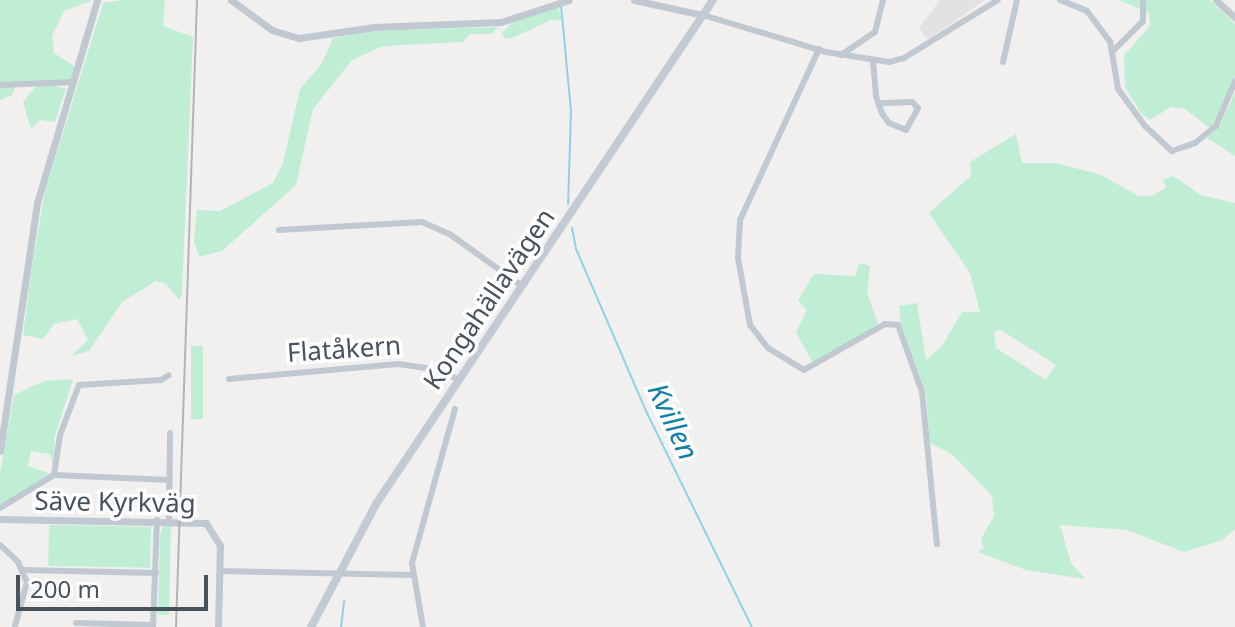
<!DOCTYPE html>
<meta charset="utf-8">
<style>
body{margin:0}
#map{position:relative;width:1235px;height:627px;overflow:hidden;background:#f2efef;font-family:"Noto Sans",sans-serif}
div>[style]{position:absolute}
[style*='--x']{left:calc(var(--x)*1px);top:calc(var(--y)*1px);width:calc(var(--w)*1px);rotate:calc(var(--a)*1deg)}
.education>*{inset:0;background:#e3e1e1}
.green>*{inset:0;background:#bfeed4;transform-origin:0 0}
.stream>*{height:2px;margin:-1px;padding:0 1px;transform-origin:1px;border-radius:1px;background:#8ed2e9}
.minor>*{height:6px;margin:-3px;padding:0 3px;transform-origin:3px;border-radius:3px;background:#c0c9d1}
.tertiary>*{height:7px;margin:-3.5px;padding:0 3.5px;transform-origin:3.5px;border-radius:3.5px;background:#c0c9d1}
.secondary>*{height:8px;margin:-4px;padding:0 4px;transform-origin:4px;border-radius:4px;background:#c1cad5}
.rail>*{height:2px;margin:-1px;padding:0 1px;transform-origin:1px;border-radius:1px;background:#b2b4b9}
span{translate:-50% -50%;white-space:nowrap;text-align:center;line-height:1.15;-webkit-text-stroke:7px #fff;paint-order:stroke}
.street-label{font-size:26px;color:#48525c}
.water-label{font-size:28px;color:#117fa6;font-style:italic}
.scale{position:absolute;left:16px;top:575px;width:192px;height:36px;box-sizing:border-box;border:4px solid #48525c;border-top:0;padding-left:10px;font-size:24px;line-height:28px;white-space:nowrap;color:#48525c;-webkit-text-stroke:6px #fff;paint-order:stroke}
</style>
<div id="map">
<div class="education">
<div style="clip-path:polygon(940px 0,985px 0,928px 40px,919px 28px)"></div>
</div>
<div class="green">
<div style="clip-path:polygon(0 0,93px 0,64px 11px,52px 36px,54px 53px,76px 67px,70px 80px,17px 83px,12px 95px,0 100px)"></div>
<div style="clip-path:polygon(123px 0,165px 0,163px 26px,193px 37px,182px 293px,179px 300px,166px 284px,156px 281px,122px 302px,89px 351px,71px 356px,88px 340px,77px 319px,54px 324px,43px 339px,23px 335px,32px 266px,45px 191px,103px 3px)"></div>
<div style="clip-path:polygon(1119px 0,1210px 0,1235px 24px,1235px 76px,1211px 129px,1185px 109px,1171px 107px,1150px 120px,1140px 112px,1125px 87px,1124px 55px,1150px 26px,1149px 13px)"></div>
<div style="clip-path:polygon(558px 7px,563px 20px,550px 20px,515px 37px,505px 39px,502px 33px,513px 22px)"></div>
<div style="clip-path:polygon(498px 27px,492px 34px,470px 34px,463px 42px,383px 46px,352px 60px,313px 109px,296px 185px,222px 251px,199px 257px,194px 241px,197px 210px,220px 211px,273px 183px,283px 163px,300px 89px,322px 63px,333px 38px,367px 31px)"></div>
<div style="clip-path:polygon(52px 85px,66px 89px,55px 122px,40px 120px,31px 129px,23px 102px,36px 86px)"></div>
<div style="clip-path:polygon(1235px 92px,1235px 156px,1207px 138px,1220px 126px)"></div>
<div style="clip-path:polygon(evenodd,1016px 134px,1022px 163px,1055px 163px,1099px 174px,1139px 196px,1152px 196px,1167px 187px,1162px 180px,1173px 176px,1201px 195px,1235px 203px,1235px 529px,1222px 540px,1184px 552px,1127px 530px,1060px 525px,1071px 563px,1085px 579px,1026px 570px,978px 552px,984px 548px,981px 539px,994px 516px,992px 496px,953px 455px,930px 443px,926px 393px,901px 325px,899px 306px,917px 303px,926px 360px,942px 346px,962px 312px,980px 312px,970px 273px,929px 213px,971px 176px,970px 162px,1016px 134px,999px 329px,1056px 365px,1046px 380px,996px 348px,994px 333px,999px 329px)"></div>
<div style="clip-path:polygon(859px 263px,870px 266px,867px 292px,878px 324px,814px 365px,796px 332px,807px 310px,798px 301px,814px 274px,855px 276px)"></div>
<div style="left:191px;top:346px;width:12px;height:73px"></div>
<div style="clip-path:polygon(73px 379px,55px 436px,53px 465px,50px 454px,31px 451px,28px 466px,51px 474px,0 505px,0 473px,14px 395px,44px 381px)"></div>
<div style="clip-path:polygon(171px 524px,169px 615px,158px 615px,160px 536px,163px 526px)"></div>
<div style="left:49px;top:525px;width:102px;height:41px;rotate:1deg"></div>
</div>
<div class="stream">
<div style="--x:561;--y:5;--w:106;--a:84.6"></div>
<div style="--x:571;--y:111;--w:93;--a:91.8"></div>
<div style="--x:572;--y:228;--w:21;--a:79"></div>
<div style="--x:576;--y:249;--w:179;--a:66.6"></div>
<div style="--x:647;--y:413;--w:238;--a:63.9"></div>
<div style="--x:341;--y:627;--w:26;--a:-83"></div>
</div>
<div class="minor">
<div style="--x:1060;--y:0;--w:29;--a:22"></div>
<div style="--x:1087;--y:11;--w:38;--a:53"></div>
<div style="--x:1110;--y:41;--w:49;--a:80.5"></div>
<div style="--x:1118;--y:89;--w:46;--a:53.9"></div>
<div style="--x:1145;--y:126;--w:37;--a:43"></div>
<div style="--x:1172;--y:151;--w:24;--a:-19"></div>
<div style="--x:1195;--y:143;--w:27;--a:-39"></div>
<div style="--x:1216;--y:126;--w:49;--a:-67.1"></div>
<div style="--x:703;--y:15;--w:128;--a:16.7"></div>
<div style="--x:826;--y:52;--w:64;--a:9"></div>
<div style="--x:889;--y:62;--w:16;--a:-15"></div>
<div style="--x:904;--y:58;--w:110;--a:-31.7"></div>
<div style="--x:819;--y:49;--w:188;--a:114.8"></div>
<div style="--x:740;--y:220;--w:38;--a:93"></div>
<div style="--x:738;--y:258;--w:68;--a:79.8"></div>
<div style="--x:750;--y:325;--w:29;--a:52"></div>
<div style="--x:768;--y:348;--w:42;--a:31.4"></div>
<div style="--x:804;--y:370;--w:93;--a:-29.6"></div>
<div style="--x:885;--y:324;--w:13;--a:4"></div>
<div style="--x:898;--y:325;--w:71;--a:70.3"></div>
<div style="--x:922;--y:392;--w:153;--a:84.4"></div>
<div style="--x:1113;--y:51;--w:42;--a:-45"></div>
<div style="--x:1143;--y:21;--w:21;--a:-90"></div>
<div style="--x:841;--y:55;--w:41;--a:-34.1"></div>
<div style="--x:875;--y:32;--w:33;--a:-76"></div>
<div style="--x:873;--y:61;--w:35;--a:85"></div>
<div style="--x:876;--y:96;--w:13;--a:72"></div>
<div style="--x:880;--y:108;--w:8;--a:67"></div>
<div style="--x:883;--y:115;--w:10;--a:53"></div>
<div style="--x:889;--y:123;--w:18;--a:22"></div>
<div style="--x:906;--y:130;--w:25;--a:-61"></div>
<div style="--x:918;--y:108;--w:8;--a:-135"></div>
<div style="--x:912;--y:102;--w:33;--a:178"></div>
<div style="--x:1003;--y:62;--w:64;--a:-77.3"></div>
<div style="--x:0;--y:85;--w:74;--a:-2.3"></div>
<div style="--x:279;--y:230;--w:143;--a:-3.2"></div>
<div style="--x:422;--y:222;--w:32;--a:24"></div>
<div style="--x:451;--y:235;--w:87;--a:35.7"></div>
<div style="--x:229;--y:379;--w:170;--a:-5.1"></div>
<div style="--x:398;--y:364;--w:42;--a:8.1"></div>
<div style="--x:440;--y:370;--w:21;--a:28"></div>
<div style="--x:54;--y:475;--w:40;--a:-81.5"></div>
<div style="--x:60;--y:435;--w:53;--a:-69.2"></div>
<div style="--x:79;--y:385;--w:82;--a:-3.5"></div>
<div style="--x:161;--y:380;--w:9;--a:-32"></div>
<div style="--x:0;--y:508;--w:63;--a:-31.4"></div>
<div style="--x:54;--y:475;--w:116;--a:2.5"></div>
<div style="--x:169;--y:519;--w:86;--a:-89.3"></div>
<div style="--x:0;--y:545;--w:25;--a:43"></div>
<div style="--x:18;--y:562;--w:22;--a:66"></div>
<div style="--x:27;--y:582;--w:46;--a:105.3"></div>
<div style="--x:23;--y:570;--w:133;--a:1.3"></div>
<div style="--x:220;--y:571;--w:192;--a:1.2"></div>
<div style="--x:76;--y:623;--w:77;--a:1.5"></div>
<div style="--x:153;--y:627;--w:107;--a:-87.9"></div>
<div style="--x:423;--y:627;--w:65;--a:-99.8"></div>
<div style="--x:412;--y:563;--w:160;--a:-74.4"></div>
</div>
<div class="tertiary">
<div style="--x:231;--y:0;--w:51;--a:36.2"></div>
<div style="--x:272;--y:30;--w:28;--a:17"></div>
<div style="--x:299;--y:38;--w:76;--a:-8.3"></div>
<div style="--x:374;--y:27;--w:127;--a:-2.3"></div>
<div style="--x:501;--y:22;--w:71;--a:-17.9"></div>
<div style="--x:634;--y:0;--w:71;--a:12.3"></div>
<div style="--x:1216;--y:0;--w:26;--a:43"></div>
<div style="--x:0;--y:451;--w:251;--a:-81.5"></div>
<div style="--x:37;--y:203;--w:212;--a:-73.5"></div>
<div style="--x:0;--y:519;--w:206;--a:1.1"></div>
<div style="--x:206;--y:523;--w:26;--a:58"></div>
<div style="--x:220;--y:545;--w:82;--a:91.4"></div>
</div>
<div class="secondary">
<div style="--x:311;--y:627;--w:139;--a:-62.1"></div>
<div style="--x:376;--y:504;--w:606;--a:-56.23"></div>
</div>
<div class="rail">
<div style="--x:176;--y:627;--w:627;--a:-88.08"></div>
</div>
<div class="street-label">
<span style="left:489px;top:299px;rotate:-56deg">Kongahällavägen</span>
<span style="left:344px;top:349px;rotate:-4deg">Flatåkern</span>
<span style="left:115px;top:502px;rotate:1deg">Säve Kyrkväg</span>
</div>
<div class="water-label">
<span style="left:674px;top:421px;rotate:65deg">Kvillen</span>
</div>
<div class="scale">200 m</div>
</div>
